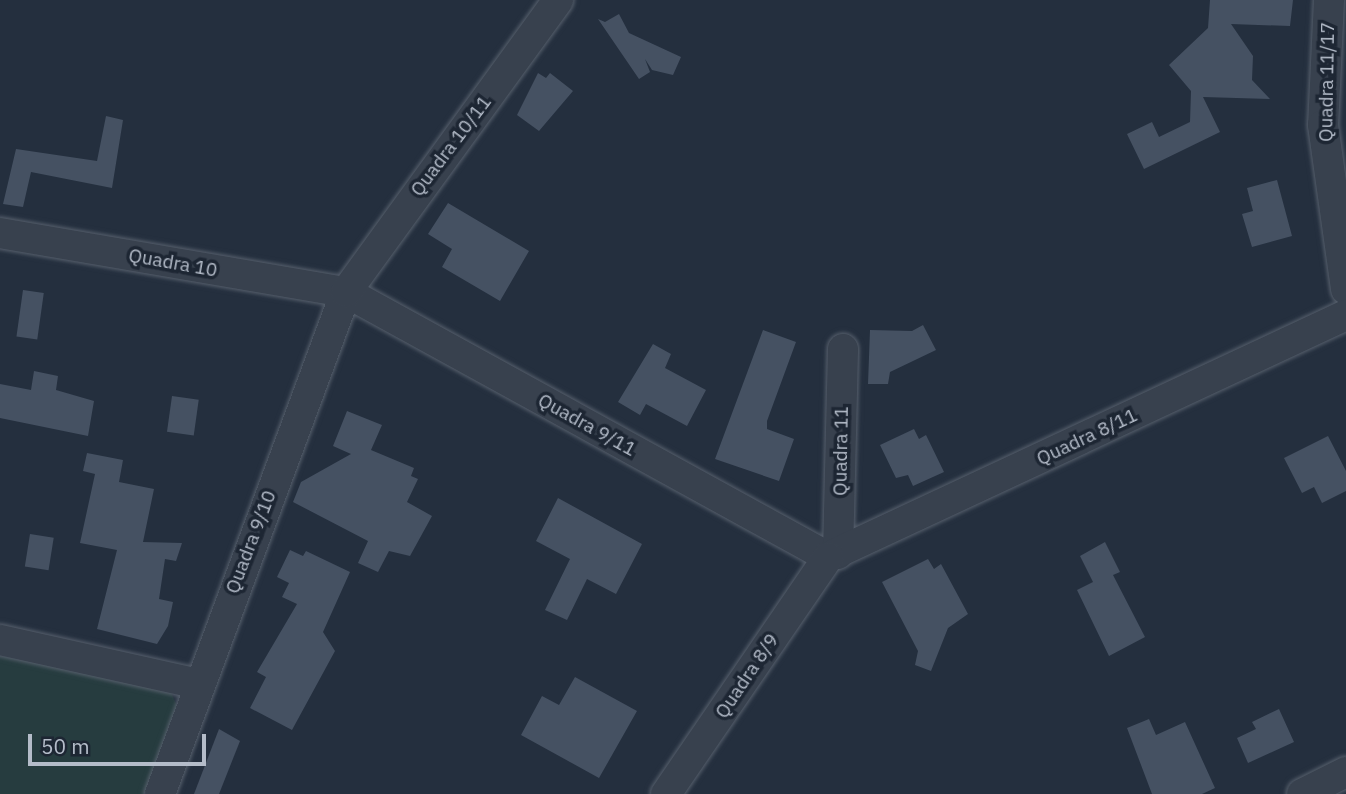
<!DOCTYPE html>
<style>
body{margin:0}
#map{position:relative;width:1346px;height:794px;overflow:hidden;background:#242f3e;font-family:"IBM Plex Sans",sans-serif}
div>[style]{position:absolute}
[style*='--x']{left:calc(var(--x)*1px);top:calc(var(--y)*1px);width:calc(var(--w)*1px);rotate:calc(var(--a)*1deg)}
.green>*{inset:0;background:#263c3f}
.building>*{inset:0;background:#455162;transform-origin:0 0}
.roads{filter:drop-shadow(0 0 2px #565f6c) drop-shadow(0 0 2px #565f6c)}
.minor>*{height:30px;margin:-15px;padding:0 15px;transform-origin:15px;border-radius:15px;background:#38414e}
span{translate:-50% -50%;white-space:nowrap;text-align:center;line-height:1.15;-webkit-text-stroke:7px #1d2633;paint-order:stroke}
.street-label{font-size:19px;color:#b4bcc9}
.scale{position:absolute;left:28px;top:734px;width:178px;height:32px;box-sizing:border-box;border:4px solid #b4bcc9;border-top:0;padding-left:9px;font-size:21px;line-height:24px;white-space:nowrap;color:#b4bcc9;-webkit-text-stroke:5px #1d2633;paint-order:stroke}
</style>
<div id="map">
<div class="green">
<div style="clip-path:polygon(0 656px,170px 690px,177px 706px,144px 794px,0 794px)"></div>
</div>
<div class="building">
<div style="clip-path:polygon(1210px 0,1293px 0,1290px 26px,1231px 24px,1253px 56px,1252px 80px,1270px 99px,1203px 97px,1220px 132px,1144px 169px,1127px 134px,1152px 122px,1159px 137px,1190px 122px,1191px 91px,1169px 65px,1208px 28px)"></div>
<div style="clip-path:polygon(619px 14px,629px 33px,681px 57px,673px 75px,652px 70px,645px 59px,650px 72px,639px 79px,598px 19px,605px 22px)"></div>
<div style="clip-path:polygon(538px 73px,546px 78px,550px 73px,573px 91px,539px 131px,517px 115px)"></div>
<div style="clip-path:polygon(106px 116px,123px 120px,112px 188px,31px 172px,23px 207px,3px 204px,16px 149px,97px 161px)"></div>
<div style="clip-path:polygon(1277px 180px,1292px 236px,1252px 247px,1242px 214px,1253px 211px,1247px 188px)"></div>
<div style="clip-path:polygon(448px 203px,529px 251px,500px 301px,442px 267px,452px 249px,428px 234px)"></div>
<div style="left:23px;top:290px;width:21px;height:47px;rotate:8deg"></div>
<div style="clip-path:polygon(923px 325px,936px 350px,890px 372px,888px 384px,868px 384px,870px 330px,912px 331px)"></div>
<div style="clip-path:polygon(763px 330px,796px 342px,767px 421px,767px 429px,794px 439px,779px 481px,715px 459px)"></div>
<div style="clip-path:polygon(653px 344px,671px 354px,665px 368px,706px 390px,687px 426px,646px 404px,640px 415px,618px 402px)"></div>
<div style="clip-path:polygon(34px 371px,58px 376px,56px 390px,94px 401px,88px 436px,0 418px,0 384px,31px 390px)"></div>
<div style="left:172px;top:396px;width:27px;height:36px;rotate:8deg"></div>
<div style="clip-path:polygon(347px 411px,382px 425px,371px 450px,414px 468px,411px 476px,418px 479px,407px 502px,432px 516px,410px 556px,389px 551px,378px 572px,358px 563px,368px 541px,293px 502px,301px 482px,351px 454px,333px 446px)"></div>
<div style="clip-path:polygon(914px 429px,919px 439px,926px 435px,944px 472px,913px 486px,908px 475px,896px 478px,880px 445px)"></div>
<div style="clip-path:polygon(1328px 436px,1346px 471px,1346px 491px,1322px 503px,1314px 487px,1302px 493px,1284px 458px)"></div>
<div style="clip-path:polygon(87px 453px,123px 460px,119px 482px,154px 489px,143px 542px,182px 543px,176px 561px,165px 559px,159px 599px,173px 602px,168px 626px,157px 644px,97px 629px,117px 550px,80px 543px,95px 474px,83px 471px)"></div>
<div style="clip-path:polygon(558px 498px,642px 544px,616px 594px,587px 579px,567px 620px,545px 610px,570px 559px,536px 541px)"></div>
<div style="left:30px;top:534px;width:24px;height:33px;rotate:9deg"></div>
<div style="clip-path:polygon(1105px 542px,1120px 572px,1113px 575px,1145px 637px,1109px 656px,1077px 590px,1093px 582px,1080px 556px)"></div>
<div style="clip-path:polygon(290px 550px,303px 556px,306px 551px,350px 572px,323px 632px,335px 651px,292px 730px,250px 708px,266px 677px,257px 672px,297px 604px,282px 597px,289px 583px,277px 577px)"></div>
<div style="clip-path:polygon(928px 559px,934px 569px,941px 564px,968px 614px,948px 628px,931px 671px,915px 665px,918px 651px,882px 582px)"></div>
<div style="clip-path:polygon(575px 677px,637px 711px,599px 778px,521px 735px,542px 696px,559px 705px)"></div>
<div style="clip-path:polygon(1279px 709px,1294px 742px,1248px 763px,1237px 738px,1256px 729px,1252px 722px)"></div>
<div style="clip-path:polygon(1149px 719px,1156px 735px,1185px 722px,1215px 788px,1202px 794px,1152px 794px,1127px 728px)"></div>
<div style="clip-path:polygon(219px 729px,240px 741px,219px 794px,194px 794px)"></div>
</div>
<div class="roads">
<div class="minor">
<div style="--x:1329;--y:0;--w:125;--a:92.7"></div>
<div style="--x:1323;--y:125;--w:166;--a:82"></div>
<div style="--x:0;--y:233;--w:351;--a:9.7"></div>
<div style="--x:346;--y:292;--w:550;--a:28.8"></div>
<div style="--x:838;--y:554;--w:205;--a:-88.6"></div>
<div style="--x:828;--y:557;--w:572;--a:-25.04"></div>
<div style="--x:0;--y:640;--w:203;--a:12.5"></div>
<div style="--x:160;--y:794;--w:535;--a:-69.67"></div>
<div style="--x:346;--y:292;--w:361;--a:-54"></div>
<div style="--x:666;--y:794;--w:287;--a:-55.6"></div>
<div style="--x:1302;--y:794;--w:49;--a:-26.6"></div>
</div>
</div>
<div class="street-label">
<span style="left:1327px;top:82px;rotate:-89deg">Quadra 11/17</span>
<span style="left:451px;top:146px;rotate:-53deg">Quadra 10/11</span>
<span style="left:173px;top:263px;rotate:10deg">Quadra 10</span>
<span style="left:587px;top:425px;rotate:29deg">Quadra 9/11</span>
<span style="left:1087px;top:437px;rotate:-25deg">Quadra 8/11</span>
<span style="left:841px;top:451px;rotate:-89deg">Quadra 11</span>
<span style="left:251px;top:542px;rotate:-69deg">Quadra 9/10</span>
<span style="left:747px;top:676px;rotate:-56deg">Quadra 8/9</span>
</div>
<div class="scale">50 m</div>
</div>
